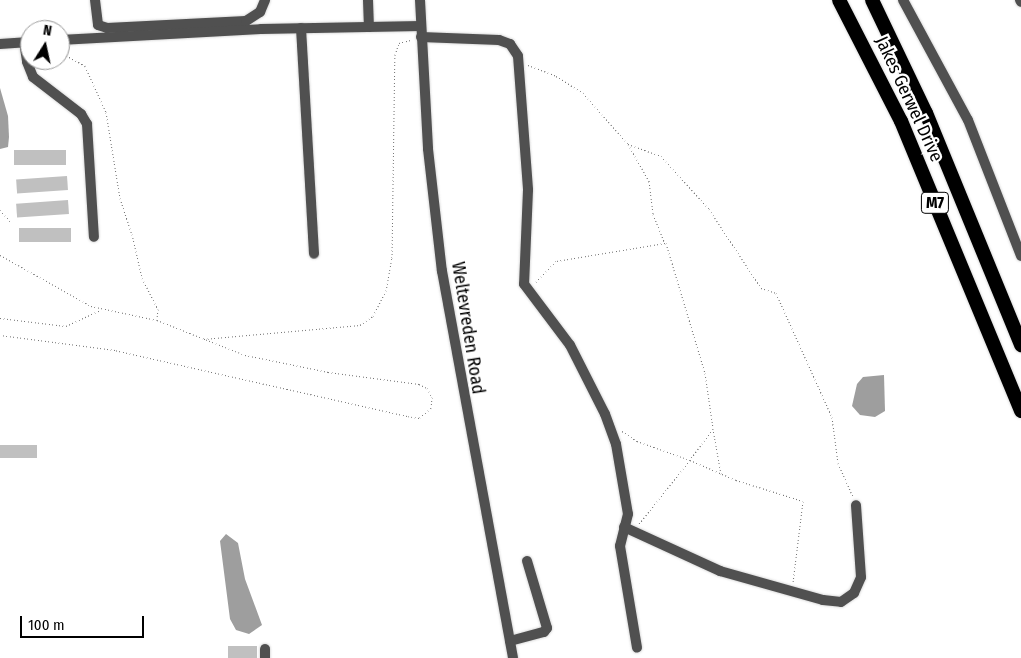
<!DOCTYPE html>
<style>
body{margin:0}
#map{position:relative;width:1021px;height:658px;overflow:hidden;background:#fff;font-family:"Fira Sans Condensed",sans-serif}
div>[style]{position:absolute}
[style*='--x']{left:calc(var(--x)*1px);top:calc(var(--y)*1px);width:calc(var(--w)*1px);rotate:calc(var(--a)*1deg)}
.water>*{inset:0;background:#9e9e9e}
.building>*{inset:0;background:#c0c0c0;transform-origin:0 0}
.path>*{height:1px;margin-top:-0.5px;transform-origin:0;background:repeating-linear-gradient(90deg,#727272 0 1px,transparent 0 3.5px)}
.roads{filter:drop-shadow(0 0 1px #dbdbdb) drop-shadow(0 0 1px #dbdbdb)}
.minor>*{height:10px;margin:-5px;padding:0 5px;transform-origin:5px;border-radius:5px;background:#505050}
.highway>*{height:14px;margin:-7px;padding:0 7px;transform-origin:7px;border-radius:7px;background:#000}
span{translate:-50% -50%;white-space:nowrap;text-align:center;line-height:1.15;-webkit-text-stroke:4.5px #fff;paint-order:stroke}
.shield-label span{padding:1px 4px;background:#fff;border:1px solid;border-radius:4px;-webkit-text-stroke-width:0}
.shield-label{font-size:16px;color:#000;font-weight:700}
.street-label{font-size:18px;color:#000}
.north{position:absolute;left:20px;top:20px;width:50px;height:50px;box-sizing:border-box;background:#fff;border:1px solid #999;border-radius:50%;rotate:10deg;font-size:14px;font-weight:700;line-height:20px;text-align:center;color:#000}
.north::after{content:'';display:block;margin:auto;width:18px;height:22px;background:#000;clip-path:polygon(50% 0,100% 100%,50% 72%,0 100%)}
.scale{position:absolute;left:20px;top:616px;width:124px;height:22px;box-sizing:border-box;border:2px solid #000;border-top:0;padding-left:6px;font-size:15px;line-height:18px;white-space:nowrap;color:#000;-webkit-text-stroke:4px #fff;paint-order:stroke}
</style>
<div id="map">
<div class="water">
<div style="clip-path:polygon(0 88px,8px 116px,9px 137px,8px 147px,0 149px)"></div>
<div style="clip-path:polygon(884px 375px,885px 411px,875px 417px,860px 415px,852px 406px,857px 384px,863px 377px)"></div>
<div style="clip-path:polygon(226px 534px,238px 543px,245px 579px,262px 625px,249px 634px,236px 630px,230px 619px,220px 541px)"></div>
</div>
<div class="building">
<div style="left:66px;top:150px;width:15px;height:52px;rotate:90deg"></div>
<div style="left:67px;top:176px;width:14px;height:51px;rotate:86deg"></div>
<div style="left:68px;top:200px;width:14px;height:52px;rotate:86deg"></div>
<div style="left:71px;top:228px;width:14px;height:52px;rotate:90deg"></div>
<div style="left:0;top:445px;width:37px;height:13px"></div>
<div style="left:257px;top:646px;width:12px;height:29px;rotate:90deg"></div>
</div>
<div class="path">
<div style="--x:60;--y:52;--w:29;--a:29"></div>
<div style="--x:85;--y:66;--w:51;--a:65.5"></div>
<div style="--x:106;--y:112;--w:87;--a:80.8"></div>
<div style="--x:120;--y:198;--w:38;--a:72"></div>
<div style="--x:132;--y:234;--w:45;--a:77.2"></div>
<div style="--x:142;--y:278;--w:35;--a:63"></div>
<div style="--x:158;--y:309;--w:10;--a:96"></div>
<div style="--x:528;--y:65;--w:30;--a:21"></div>
<div style="--x:556;--y:76;--w:32;--a:32"></div>
<div style="--x:583;--y:93;--w:68;--a:48.6"></div>
<div style="--x:628;--y:144;--w:43;--a:60.4"></div>
<div style="--x:649;--y:181;--w:33;--a:83"></div>
<div style="--x:653;--y:214;--w:31;--a:68"></div>
<div style="--x:665;--y:243;--w:110;--a:170.6"></div>
<div style="--x:556;--y:261;--w:30;--a:134"></div>
<div style="--x:628;--y:144;--w:35;--a:20"></div>
<div style="--x:661;--y:156;--w:72;--a:47.8"></div>
<div style="--x:709;--y:209;--w:95;--a:56.6"></div>
<div style="--x:761;--y:288;--w:16;--a:18"></div>
<div style="--x:776;--y:293;--w:136;--a:65.7"></div>
<div style="--x:832;--y:417;--w:46;--a:82.6"></div>
<div style="--x:838;--y:463;--w:37;--a:66"></div>
<div style="--x:0;--y:210;--w:15;--a:48"></div>
<div style="--x:666;--y:243;--w:136;--a:73.3"></div>
<div style="--x:705;--y:373;--w:56;--a:81.7"></div>
<div style="--x:0;--y:255;--w:104;--a:29.3"></div>
<div style="--x:91;--y:306;--w:67;--a:12"></div>
<div style="--x:157;--y:320;--w:95;--a:21.7"></div>
<div style="--x:245;--y:355;--w:85;--a:11.6"></div>
<div style="--x:328;--y:372;--w:92;--a:7.5"></div>
<div style="--x:419;--y:384;--w:9;--a:27"></div>
<div style="--x:427;--y:388;--w:10;--a:61"></div>
<div style="--x:432;--y:397;--w:11;--a:95"></div>
<div style="--x:431;--y:408;--w:16;--a:140"></div>
<div style="--x:419;--y:418;--w:12;--a:-171"></div>
<div style="--x:407;--y:416;--w:299;--a:-167.3"></div>
<div style="--x:115;--y:350;--w:116;--a:-172.6"></div>
<div style="--x:0;--y:318;--w:66;--a:6.9"></div>
<div style="--x:66;--y:326;--w:38;--a:-25"></div>
<div style="--x:204;--y:339;--w:157;--a:-5.1"></div>
<div style="--x:360;--y:325;--w:16;--a:-35"></div>
<div style="--x:373;--y:316;--w:28;--a:-63"></div>
<div style="--x:386;--y:291;--w:34;--a:-80"></div>
<div style="--x:392;--y:258;--w:203;--a:-89.2"></div>
<div style="--x:395;--y:55;--w:13;--a:-72"></div>
<div style="--x:399;--y:43;--w:12;--a:-14"></div>
<div style="--x:622;--y:431;--w:18;--a:34"></div>
<div style="--x:637;--y:441;--w:56;--a:19.7"></div>
<div style="--x:690;--y:460;--w:82;--a:128.6"></div>
<div style="--x:721;--y:474;--w:46;--a:-100.1"></div>
<div style="--x:713;--y:429;--w:39;--a:127"></div>
<div style="--x:690;--y:460;--w:50;--a:23.5"></div>
<div style="--x:736;--y:480;--w:70;--a:17.4"></div>
<div style="--x:803;--y:501;--w:82;--a:97"></div>
</div>
<div class="roads">
<div class="minor">
<div style="--x:95;--y:0;--w:25;--a:83"></div>
<div style="--x:98;--y:25;--w:9;--a:18"></div>
<div style="--x:107;--y:28;--w:139;--a:-2.9"></div>
<div style="--x:246;--y:21;--w:17;--a:-33"></div>
<div style="--x:260;--y:12;--w:13;--a:-67"></div>
<div style="--x:368;--y:0;--w:27;--a:88"></div>
<div style="--x:420;--y:0;--w:149;--a:86.9"></div>
<div style="--x:428;--y:149;--w:123;--a:83.5"></div>
<div style="--x:442;--y:271;--w:393;--a:79.6"></div>
<div style="--x:903;--y:0;--w:136;--a:61.6"></div>
<div style="--x:968;--y:120;--w:146;--a:68.7"></div>
<div style="--x:1020;--y:0;--w:2;--a:63"></div>
<div style="--x:301;--y:28;--w:226;--a:86.7"></div>
<div style="--x:421;--y:37;--w:78;--a:2.2"></div>
<div style="--x:499;--y:40;--w:12;--a:20"></div>
<div style="--x:510;--y:44;--w:14;--a:56"></div>
<div style="--x:518;--y:56;--w:134;--a:85.7"></div>
<div style="--x:528;--y:190;--w:94;--a:92.4"></div>
<div style="--x:524;--y:284;--w:76;--a:53"></div>
<div style="--x:570;--y:345;--w:77;--a:63.1"></div>
<div style="--x:605;--y:414;--w:32;--a:70"></div>
<div style="--x:616;--y:444;--w:71;--a:80.3"></div>
<div style="--x:628;--y:514;--w:33;--a:104"></div>
<div style="--x:620;--y:546;--w:103;--a:80.5"></div>
<div style="--x:60;--y:40;--w:201;--a:-3.1"></div>
<div style="--x:261;--y:29;--w:160;--a:-1.1"></div>
<div style="--x:24;--y:42;--w:20;--a:81"></div>
<div style="--x:27;--y:62;--w:16;--a:68"></div>
<div style="--x:33;--y:77;--w:61;--a:37.6"></div>
<div style="--x:81;--y:114;--w:12;--a:59"></div>
<div style="--x:87;--y:124;--w:113;--a:86.5"></div>
<div style="--x:0;--y:44;--w:29;--a:-4"></div>
<div style="--x:624;--y:527;--w:106;--a:24.6"></div>
<div style="--x:720;--y:571;--w:107;--a:15.7"></div>
<div style="--x:823;--y:600;--w:18;--a:6"></div>
<div style="--x:841;--y:602;--w:16;--a:-35"></div>
<div style="--x:854;--y:593;--w:17;--a:-66"></div>
<div style="--x:861;--y:577;--w:72;--a:-94"></div>
<div style="--x:510;--y:641;--w:35;--a:-15"></div>
<div style="--x:544;--y:632;--w:5;--a:-53"></div>
<div style="--x:547;--y:628;--w:70;--a:-106.6"></div>
<div style="--x:265;--y:649;--w:9;--a:90"></div>
</div>
<div class="highway">
<div style="--x:839;--y:0;--w:136;--a:62.9"></div>
<div style="--x:901;--y:121;--w:314;--a:67.5"></div>
<div style="--x:872;--y:0;--w:125;--a:64.5"></div>
<div style="--x:926;--y:113;--w:251;--a:67.7"></div>
</div>
</div>
<div class="shield-label">
<span style="left:935px;top:203px">M7</span>
</div>
<div class="street-label">
<span style="left:909px;top:99px;rotate:65deg">Jakes Gerwel Drive</span>
<span style="left:468px;top:328px;rotate:81deg">Weltevreden Road</span>
</div>
<div class="north">N</div>
<div class="scale">100 m</div>
</div>
